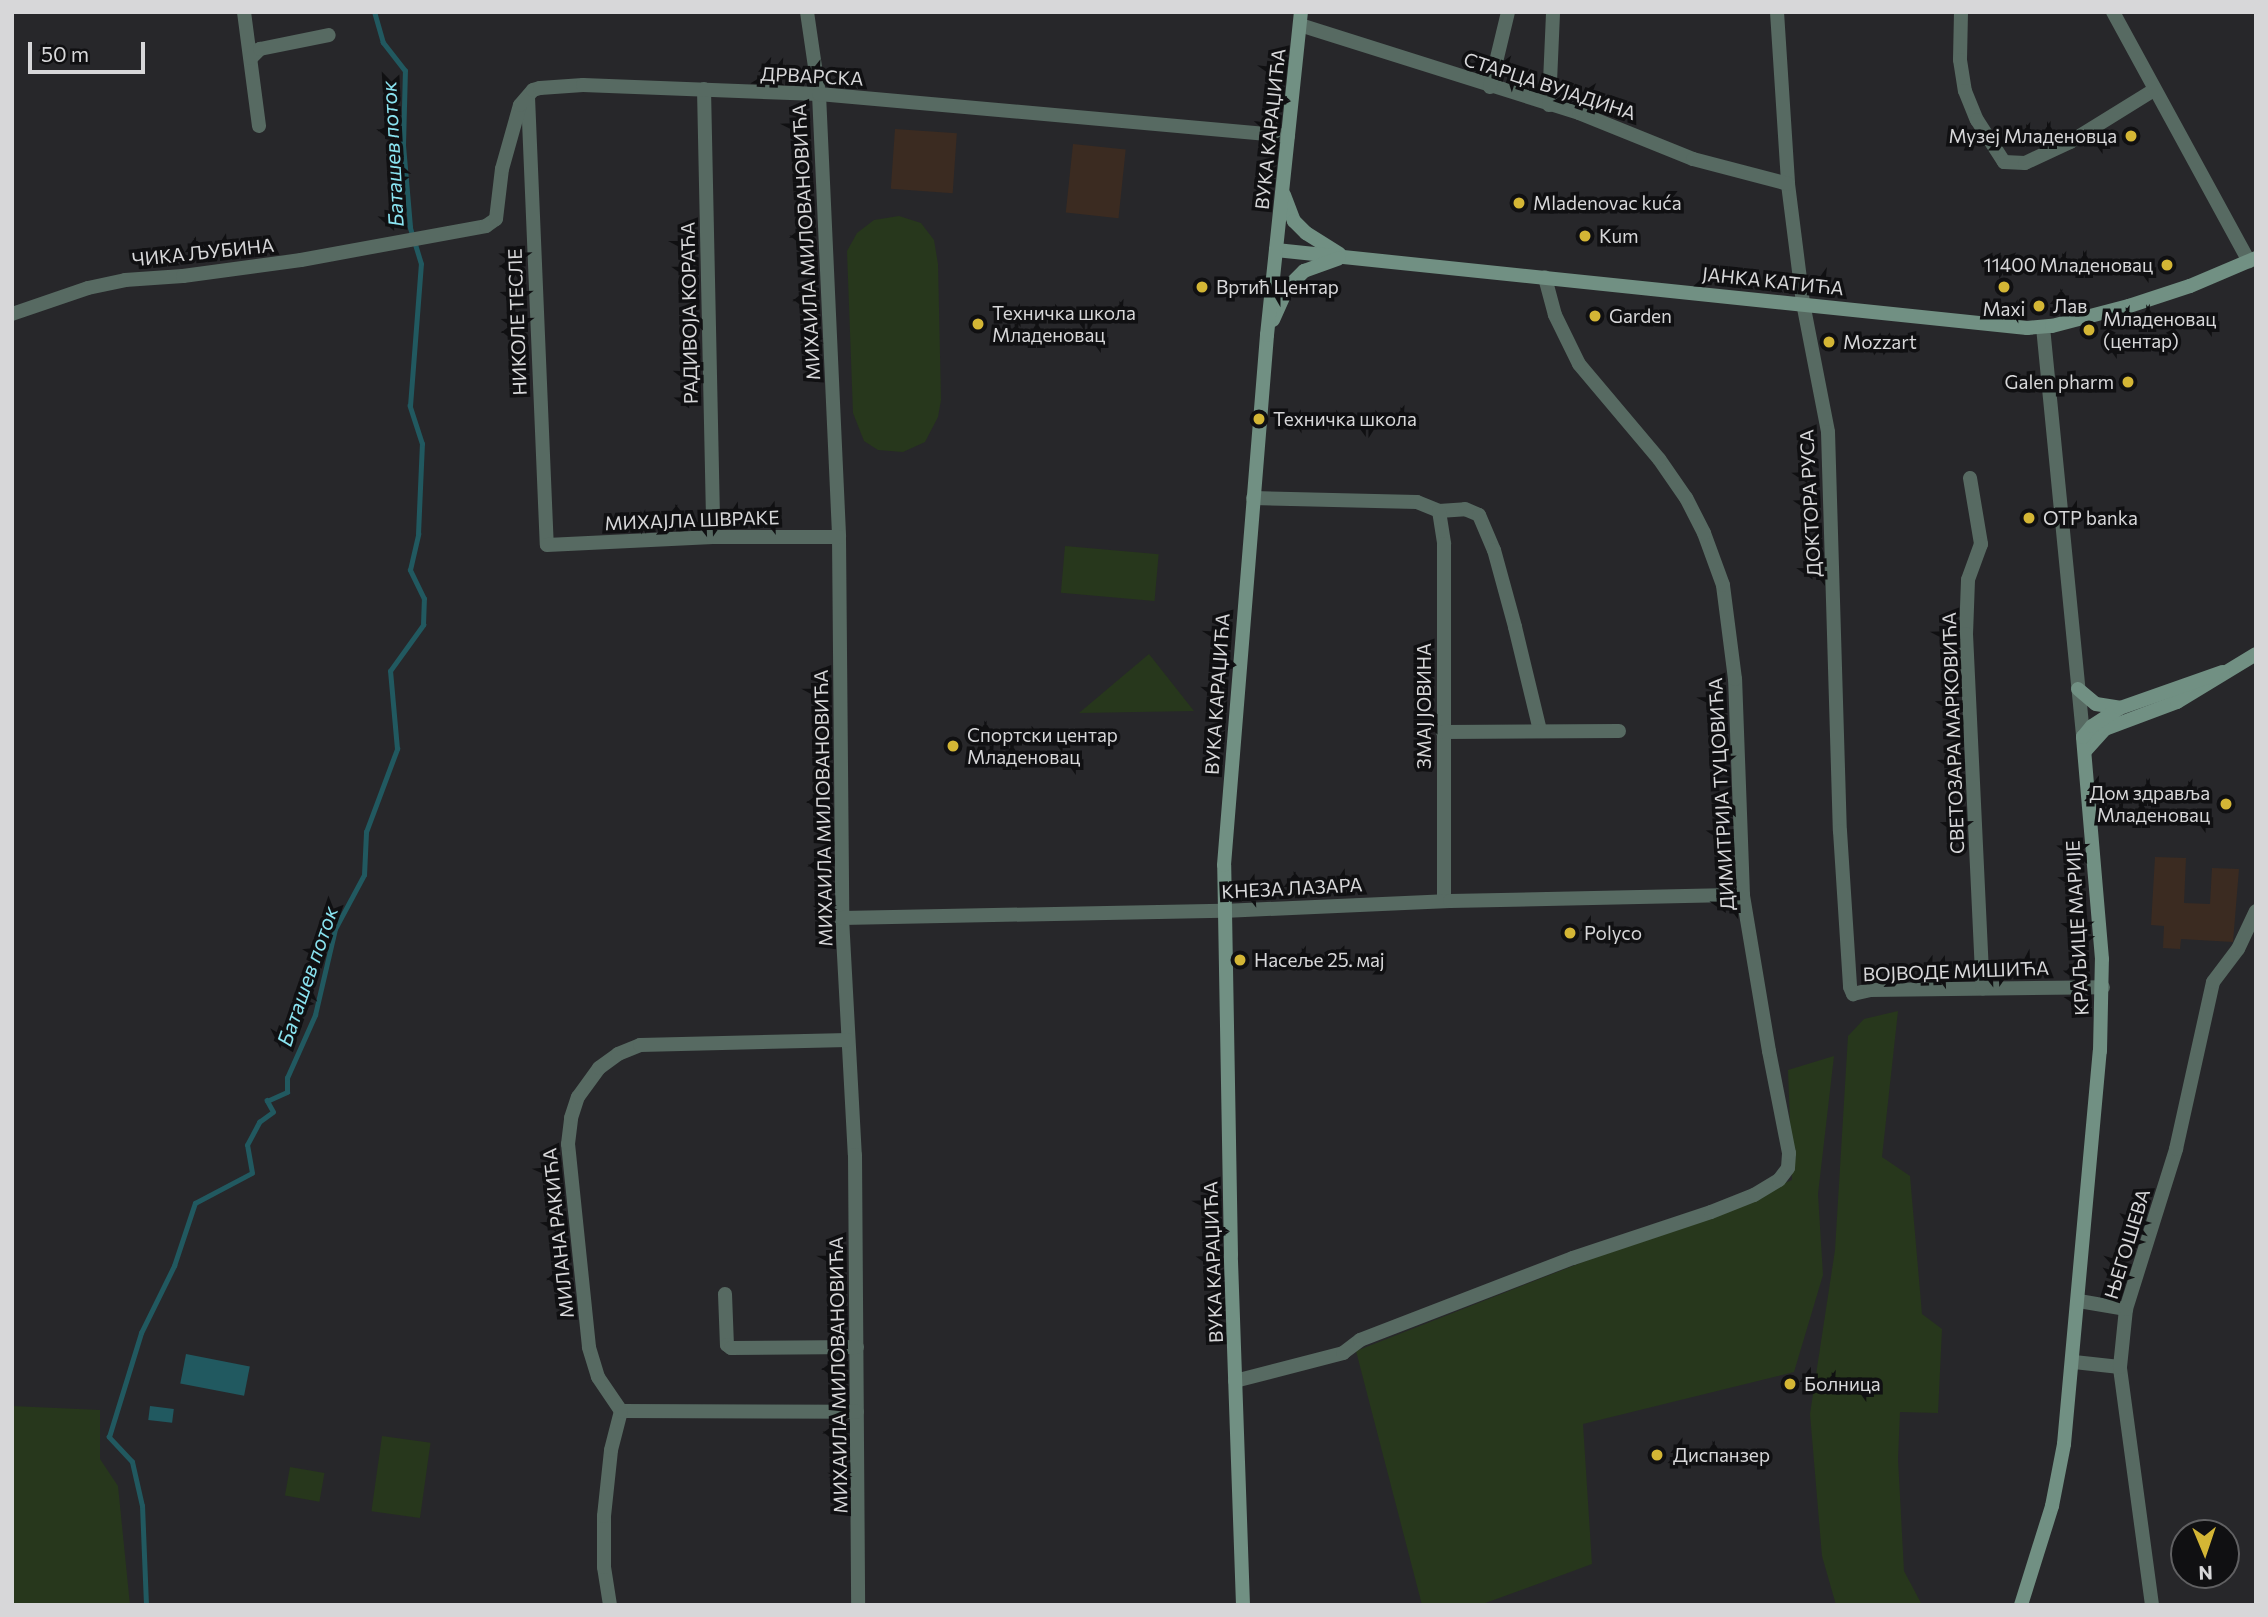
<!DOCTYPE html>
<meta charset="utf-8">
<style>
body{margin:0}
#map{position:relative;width:2268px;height:1617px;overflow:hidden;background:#27272a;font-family:Commissioner,sans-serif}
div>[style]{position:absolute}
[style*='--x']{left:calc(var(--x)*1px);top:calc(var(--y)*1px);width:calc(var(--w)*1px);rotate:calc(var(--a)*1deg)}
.education>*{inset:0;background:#3b2b21;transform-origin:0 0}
.green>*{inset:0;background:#27371c;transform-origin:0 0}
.water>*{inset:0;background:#215960;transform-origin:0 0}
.stream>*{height:4.5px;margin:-2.25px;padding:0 2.25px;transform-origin:2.25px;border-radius:2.25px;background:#215960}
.street>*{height:14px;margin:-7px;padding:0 7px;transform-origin:7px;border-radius:7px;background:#576a62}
.secondary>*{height:14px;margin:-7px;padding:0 7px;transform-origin:7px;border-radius:7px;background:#719083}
.dots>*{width:19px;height:19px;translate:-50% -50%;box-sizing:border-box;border:4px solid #101012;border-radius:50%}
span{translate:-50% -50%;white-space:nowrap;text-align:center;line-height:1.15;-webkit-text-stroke:7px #101012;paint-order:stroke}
.street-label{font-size:19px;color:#d7d7d9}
.poi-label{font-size:19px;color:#d7d7d9}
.right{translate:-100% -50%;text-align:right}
.left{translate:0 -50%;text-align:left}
.water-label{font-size:21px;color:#8ae4f1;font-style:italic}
.frame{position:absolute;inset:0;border:14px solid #d7d7d9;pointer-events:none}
.north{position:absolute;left:2170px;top:1519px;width:70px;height:70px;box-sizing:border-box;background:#101012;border:2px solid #606062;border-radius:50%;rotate:178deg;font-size:19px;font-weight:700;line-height:28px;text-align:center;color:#d7d7d9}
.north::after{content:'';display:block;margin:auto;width:24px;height:32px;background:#d4b635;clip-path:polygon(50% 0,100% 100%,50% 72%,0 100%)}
.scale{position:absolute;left:28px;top:42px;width:117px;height:32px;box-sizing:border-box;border:4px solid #d7d7d9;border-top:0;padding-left:9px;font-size:21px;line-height:24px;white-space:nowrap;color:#d7d7d9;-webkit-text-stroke:5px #101012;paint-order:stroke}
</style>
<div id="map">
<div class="education">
<div style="left:895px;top:129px;width:62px;height:60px;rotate:4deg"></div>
<div style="left:1073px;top:144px;width:53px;height:69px;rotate:6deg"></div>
<div style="clip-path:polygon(2155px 857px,2186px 858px,2184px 903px,2210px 904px,2212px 868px,2239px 869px,2233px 942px,2181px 939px,2180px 949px,2163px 948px,2164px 926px,2151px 925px)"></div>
</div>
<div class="green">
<div style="clip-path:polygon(899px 216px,921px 223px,934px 240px,938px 264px,941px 400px,938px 417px,925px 442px,903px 452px,878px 450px,864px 441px,853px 413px,847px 251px,857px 233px,874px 220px)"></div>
<div style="left:1065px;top:546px;width:94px;height:47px;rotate:5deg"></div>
<div style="clip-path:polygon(1149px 654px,1194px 711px,1079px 713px)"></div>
<div style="clip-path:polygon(1898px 1011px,1882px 1157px,1910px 1176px,1922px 1314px,1942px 1329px,1938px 1413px,1900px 1412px,1898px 1459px,1904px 1571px,1922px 1605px,1836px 1605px,1822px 1556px,1810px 1414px,1835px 1250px,1848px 1036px,1864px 1019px)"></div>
<div style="clip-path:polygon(1834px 1056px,1818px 1194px,1823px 1275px,1794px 1372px,1583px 1424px,1592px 1564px,1480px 1605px,1422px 1605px,1356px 1351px,1792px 1180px,1788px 1070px)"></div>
<div style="clip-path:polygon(12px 1406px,100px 1410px,100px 1459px,118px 1486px,130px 1605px,12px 1605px)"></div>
<div style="left:382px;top:1436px;width:49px;height:76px;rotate:8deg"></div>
<div style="left:290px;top:1467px;width:35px;height:29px;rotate:10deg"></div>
</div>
<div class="water">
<div style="left:186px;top:1354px;width:65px;height:30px;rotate:11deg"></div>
<div style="left:150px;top:1406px;width:24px;height:14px;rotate:7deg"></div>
</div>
<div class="stream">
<div style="--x:146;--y:1605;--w:99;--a:-92.3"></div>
<div style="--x:142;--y:1506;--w:45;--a:-102.8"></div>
<div style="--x:132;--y:1462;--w:34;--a:-133"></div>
<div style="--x:109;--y:1437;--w:109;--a:-72.9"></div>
<div style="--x:141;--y:1333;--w:75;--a:-63.8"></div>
<div style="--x:174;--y:1266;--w:66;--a:-71.6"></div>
<div style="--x:195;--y:1203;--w:64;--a:-27.8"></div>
<div style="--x:252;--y:1173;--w:28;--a:-100"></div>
<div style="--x:247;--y:1145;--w:26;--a:-62"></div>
<div style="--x:259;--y:1122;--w:17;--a:-36"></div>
<div style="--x:273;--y:1112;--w:13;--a:-119"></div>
<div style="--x:267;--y:1101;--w:22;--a:-24"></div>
<div style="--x:287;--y:1092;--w:14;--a:-90"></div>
<div style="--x:287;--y:1078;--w:69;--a:-66"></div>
<div style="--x:315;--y:1015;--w:88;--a:-76.9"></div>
<div style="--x:335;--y:929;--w:61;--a:-61.8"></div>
<div style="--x:364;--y:875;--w:43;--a:-87.3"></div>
<div style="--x:366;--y:832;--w:89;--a:-69.5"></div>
<div style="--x:397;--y:749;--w:78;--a:-95.1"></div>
<div style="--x:390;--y:671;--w:57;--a:-54.3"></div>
<div style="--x:423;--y:625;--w:26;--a:-88"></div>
<div style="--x:424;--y:599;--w:32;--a:-116"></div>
<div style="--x:410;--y:570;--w:37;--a:-77"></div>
<div style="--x:418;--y:534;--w:90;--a:-87.5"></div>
<div style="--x:422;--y:444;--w:40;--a:-108"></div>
<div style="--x:410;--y:406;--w:142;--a:-85.6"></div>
<div style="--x:421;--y:264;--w:39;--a:-107"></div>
<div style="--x:410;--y:227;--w:82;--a:-94.9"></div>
<div style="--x:403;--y:145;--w:74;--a:-88.5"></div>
<div style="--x:405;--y:71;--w:36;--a:-128"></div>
<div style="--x:383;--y:43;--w:32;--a:-106"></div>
</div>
<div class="street">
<div style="--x:244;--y:12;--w:115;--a:82.5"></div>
<div style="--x:807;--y:12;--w:83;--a:81.7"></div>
<div style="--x:819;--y:94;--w:443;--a:87.4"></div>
<div style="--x:839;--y:537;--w:381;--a:89.5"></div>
<div style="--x:842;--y:918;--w:237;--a:86.9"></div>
<div style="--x:855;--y:1155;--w:450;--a:89.6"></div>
<div style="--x:1777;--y:12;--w:172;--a:86.3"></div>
<div style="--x:1788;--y:184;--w:120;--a:82.8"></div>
<div style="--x:1803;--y:303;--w:131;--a:79"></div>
<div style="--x:1828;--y:432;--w:399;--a:88.3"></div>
<div style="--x:1840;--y:831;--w:156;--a:86.3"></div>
<div style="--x:1850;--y:987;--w:8;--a:67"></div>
<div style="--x:1853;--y:994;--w:17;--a:-13"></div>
<div style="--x:1870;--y:990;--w:233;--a:-0.7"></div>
<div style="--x:1961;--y:12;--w:48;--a:91.2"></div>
<div style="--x:1960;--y:60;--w:31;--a:81"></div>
<div style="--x:1965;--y:91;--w:31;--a:68"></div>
<div style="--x:1977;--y:120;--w:50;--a:57.3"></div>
<div style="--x:2004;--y:162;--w:21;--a:3"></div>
<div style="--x:2025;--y:163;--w:50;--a:-25"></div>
<div style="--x:2070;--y:142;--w:99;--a:-31.8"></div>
<div style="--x:2113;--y:12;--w:284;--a:61.4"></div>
<div style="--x:1300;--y:25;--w:293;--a:17.5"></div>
<div style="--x:1579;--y:113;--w:123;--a:22"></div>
<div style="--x:1693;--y:159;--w:98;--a:14.7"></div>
<div style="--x:251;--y:58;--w:13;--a:-45"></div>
<div style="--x:260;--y:49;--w:70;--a:-11.5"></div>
<div style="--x:1490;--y:87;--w:77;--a:-76.5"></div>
<div style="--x:704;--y:89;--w:448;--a:88.8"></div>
<div style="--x:528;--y:97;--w:448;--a:87.6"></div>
<div style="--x:547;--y:545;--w:166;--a:-2.8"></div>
<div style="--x:713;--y:537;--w:126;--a:0"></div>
<div style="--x:1549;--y:105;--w:93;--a:-87.5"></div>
<div style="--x:12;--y:314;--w:80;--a:-18.9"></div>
<div style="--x:88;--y:288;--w:38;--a:-12"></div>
<div style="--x:125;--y:280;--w:58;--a:-3.9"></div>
<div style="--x:183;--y:276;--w:119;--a:-7.7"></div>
<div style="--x:301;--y:260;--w:188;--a:-10.4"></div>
<div style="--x:486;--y:226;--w:12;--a:-35"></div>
<div style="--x:496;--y:219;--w:50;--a:-83.2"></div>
<div style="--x:502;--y:169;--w:66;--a:-74.3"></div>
<div style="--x:520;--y:105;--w:20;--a:-49"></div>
<div style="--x:533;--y:90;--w:7;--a:-16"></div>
<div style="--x:540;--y:88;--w:43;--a:-4"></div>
<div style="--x:583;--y:85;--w:236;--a:2.2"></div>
<div style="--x:819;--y:94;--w:471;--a:5.1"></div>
<div style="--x:2043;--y:327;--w:412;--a:84.4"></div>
<div style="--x:1970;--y:478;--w:67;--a:80.5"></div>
<div style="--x:1981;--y:544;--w:38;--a:110"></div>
<div style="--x:1968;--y:580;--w:54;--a:92.1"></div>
<div style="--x:1966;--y:634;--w:355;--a:87.3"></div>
<div style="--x:1253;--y:498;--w:164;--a:1.4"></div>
<div style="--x:1417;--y:502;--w:24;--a:22"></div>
<div style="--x:1439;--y:511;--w:26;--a:-4"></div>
<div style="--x:1465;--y:509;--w:15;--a:23"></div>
<div style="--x:1479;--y:515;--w:38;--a:67"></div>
<div style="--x:1494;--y:550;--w:80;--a:74.7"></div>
<div style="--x:1515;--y:627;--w:106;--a:76.4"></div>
<div style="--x:1439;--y:511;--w:33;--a:81"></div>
<div style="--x:1444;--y:544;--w:357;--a:90"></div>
<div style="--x:1443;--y:732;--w:176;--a:-0.3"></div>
<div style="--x:842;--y:918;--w:381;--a:-1.1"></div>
<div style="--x:1223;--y:911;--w:227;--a:-2.5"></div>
<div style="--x:1450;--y:901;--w:293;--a:-1.2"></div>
<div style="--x:725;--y:1294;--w:51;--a:87.8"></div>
<div style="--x:727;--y:1345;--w:5;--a:37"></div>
<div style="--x:731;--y:1348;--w:126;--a:-0.5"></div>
<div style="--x:2079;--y:1301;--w:48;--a:9.7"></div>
<div style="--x:2074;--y:1362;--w:46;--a:6.2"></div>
<div style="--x:1235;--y:1381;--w:112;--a:-14.5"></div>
<div style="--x:1343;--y:1353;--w:21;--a:-37"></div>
<div style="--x:1360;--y:1340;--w:228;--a:-21.1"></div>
<div style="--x:1573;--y:1258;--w:145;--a:-18.4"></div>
<div style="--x:1711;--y:1212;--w:46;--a:-21.6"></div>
<div style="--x:1754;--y:1195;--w:29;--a:-31"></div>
<div style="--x:1779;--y:1180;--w:15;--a:-53"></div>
<div style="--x:1788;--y:1168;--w:15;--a:-86"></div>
<div style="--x:1789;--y:1153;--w:104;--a:-101.1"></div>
<div style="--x:1769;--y:1051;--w:158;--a:-99.5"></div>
<div style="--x:1743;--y:895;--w:216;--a:-92.1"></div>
<div style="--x:1735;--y:679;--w:95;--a:-97.3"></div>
<div style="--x:1723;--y:585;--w:55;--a:-110.1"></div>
<div style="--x:1704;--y:533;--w:39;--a:-117"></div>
<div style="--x:1686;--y:498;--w:47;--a:-124.7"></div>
<div style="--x:1659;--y:459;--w:124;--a:-130.1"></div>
<div style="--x:1579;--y:364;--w:55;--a:-116.1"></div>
<div style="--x:1555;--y:315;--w:39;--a:-105"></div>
<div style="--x:621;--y:1411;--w:236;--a:0.2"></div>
<div style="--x:610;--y:1605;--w:38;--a:-99"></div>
<div style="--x:604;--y:1567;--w:51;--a:-90"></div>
<div style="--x:604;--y:1516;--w:66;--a:-83.9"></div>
<div style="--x:611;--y:1450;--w:40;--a:-75.6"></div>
<div style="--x:621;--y:1411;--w:41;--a:-124.1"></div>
<div style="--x:598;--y:1377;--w:31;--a:-107"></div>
<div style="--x:589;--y:1347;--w:204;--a:-95.9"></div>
<div style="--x:568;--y:1144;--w:26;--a:-83"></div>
<div style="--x:571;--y:1118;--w:22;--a:-72"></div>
<div style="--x:578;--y:1097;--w:36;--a:-54"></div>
<div style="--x:599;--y:1068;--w:24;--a:-36"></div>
<div style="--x:618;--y:1054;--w:24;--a:-22"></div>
<div style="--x:640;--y:1045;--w:208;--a:-1.4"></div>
<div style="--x:2152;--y:1605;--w:240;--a:-97.7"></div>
<div style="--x:2120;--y:1367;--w:58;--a:-84.1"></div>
<div style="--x:2126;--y:1309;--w:168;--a:-72.6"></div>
<div style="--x:2176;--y:1149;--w:171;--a:-77.5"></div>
<div style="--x:2213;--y:982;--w:41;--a:-52.9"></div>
<div style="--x:2238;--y:949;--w:42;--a:-64.7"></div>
</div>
<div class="secondary">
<div style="--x:1284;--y:195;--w:28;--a:69"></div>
<div style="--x:1294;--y:221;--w:17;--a:45"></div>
<div style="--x:1306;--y:233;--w:39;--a:32"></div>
<div style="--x:1276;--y:250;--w:755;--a:5.93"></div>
<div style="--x:2027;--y:328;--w:25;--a:-5"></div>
<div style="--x:2052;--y:326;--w:80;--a:-14.6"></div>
<div style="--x:2129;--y:306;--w:64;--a:-18.2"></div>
<div style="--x:2190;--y:286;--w:72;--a:-23"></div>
<div style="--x:1273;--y:320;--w:36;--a:-66"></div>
<div style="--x:1288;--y:287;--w:23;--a:-45"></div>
<div style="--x:1304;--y:271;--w:37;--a:-20"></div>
<div style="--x:2078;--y:689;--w:23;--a:40"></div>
<div style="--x:2096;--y:704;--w:24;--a:9"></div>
<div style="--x:2085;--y:751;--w:30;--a:-48"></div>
<div style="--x:2105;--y:729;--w:77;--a:-20.6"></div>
<div style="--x:2177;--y:702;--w:92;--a:-31.3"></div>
<div style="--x:1243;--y:1605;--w:350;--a:-92"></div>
<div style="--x:1231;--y:1255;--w:390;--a:-91"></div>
<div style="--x:1224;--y:865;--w:532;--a:-85.36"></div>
<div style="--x:1267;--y:335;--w:325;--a:-84"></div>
<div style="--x:2021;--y:1605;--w:104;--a:-72.6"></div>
<div style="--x:2052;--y:1506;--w:63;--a:-79"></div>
<div style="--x:2064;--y:1444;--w:395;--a:-84.8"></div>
<div style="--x:2100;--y:1051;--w:92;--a:-88.8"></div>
<div style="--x:2102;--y:959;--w:223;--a:-94.9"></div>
<div style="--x:2083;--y:737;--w:14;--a:-51"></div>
<div style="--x:2092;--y:726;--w:33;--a:-33"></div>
<div style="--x:2120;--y:708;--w:109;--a:-19.3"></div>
</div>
<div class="dots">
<div style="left:2131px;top:136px;background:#d4b635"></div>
<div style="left:1519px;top:203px;background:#d4b635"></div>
<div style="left:1585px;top:236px;background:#d4b635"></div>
<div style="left:2167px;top:265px;background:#d4b635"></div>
<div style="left:1202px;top:287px;background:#d4b635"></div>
<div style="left:2004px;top:287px;background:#d4b635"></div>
<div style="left:2039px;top:306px;background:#d4b635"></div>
<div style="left:1595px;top:316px;background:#d4b635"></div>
<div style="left:978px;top:324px;background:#d4b635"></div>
<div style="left:2089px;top:330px;background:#d4b635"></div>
<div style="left:1829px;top:342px;background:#d4b635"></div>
<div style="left:2128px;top:382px;background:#d4b635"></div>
<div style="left:1259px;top:419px;background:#d4b635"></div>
<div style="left:2029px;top:518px;background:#d4b635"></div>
<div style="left:953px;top:746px;background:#d4b635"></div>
<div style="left:2226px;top:804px;background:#d4b635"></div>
<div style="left:1570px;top:933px;background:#d4b635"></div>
<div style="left:1240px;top:960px;background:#d4b635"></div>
<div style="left:1790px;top:1384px;background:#d4b635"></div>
<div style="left:1657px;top:1455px;background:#d4b635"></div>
</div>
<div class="street-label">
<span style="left:812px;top:76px;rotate:3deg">ДРВАРСКА</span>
<span style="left:1550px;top:86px;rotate:18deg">СТАРЦА ВУЈАДИНА</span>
<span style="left:1270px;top:129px;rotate:-84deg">ВУКА КАРАЏИЋА</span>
<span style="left:806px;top:242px;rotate:-93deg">МИХАИЛА МИЛОВАНОВИЋА</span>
<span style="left:203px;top:252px;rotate:-6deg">ЧИКА ЉУБИНА</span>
<span style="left:1773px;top:281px;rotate:6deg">ЈАНКА КАТИЋА</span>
<span style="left:689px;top:313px;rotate:-91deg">РАДИВОЈА КОРАЋА</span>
<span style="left:517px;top:322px;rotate:-92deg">НИКОЛЕ ТЕСЛЕ</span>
<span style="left:1810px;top:503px;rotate:-93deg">ДОКТОРА РУСА</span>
<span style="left:692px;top:520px;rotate:-2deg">МИХАЈЛА ШВРАКЕ</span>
<span style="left:1217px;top:694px;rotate:-86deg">ВУКА КАРАЏИЋА</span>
<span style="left:1424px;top:706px;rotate:-90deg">ЗМАЈ ЈОВИНА</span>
<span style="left:1953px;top:733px;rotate:-92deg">СВЕТОЗАРА МАРКОВИЋА</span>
<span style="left:1721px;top:794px;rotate:-93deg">ДИМИТРИЈА ТУЦОВИЋА</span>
<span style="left:823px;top:808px;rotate:-91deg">МИХАИЛА МИЛОВАНОВИЋА</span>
<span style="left:1292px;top:888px;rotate:-3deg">КНЕЗА ЛАЗАРА</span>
<span style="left:2077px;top:928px;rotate:-93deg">КРАЉИЦЕ МАРИЈЕ</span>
<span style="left:1956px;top:971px;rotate:-2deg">ВОЈВОДЕ МИШИЋА</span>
<span style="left:558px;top:1233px;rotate:-96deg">МИЛАНА РАКИЋА</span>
<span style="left:2127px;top:1244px;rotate:-73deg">ЊЕГОШЕВА</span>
<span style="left:1213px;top:1262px;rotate:-92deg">ВУКА КАРАЏИЋА</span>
<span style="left:838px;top:1375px;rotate:-91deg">МИХАИЛА МИЛОВАНОВИЋА</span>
</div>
<div class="poi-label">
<span class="right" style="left:2117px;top:136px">Музеј Младеновца</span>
<span class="left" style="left:1533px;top:203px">Mladenovac kuća</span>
<span class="left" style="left:1599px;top:236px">Kum</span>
<span class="right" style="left:2153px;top:265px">11400 Младеновац</span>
<span class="left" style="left:1216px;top:287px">Вртић Центар</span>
<span class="left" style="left:2053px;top:306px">Лав</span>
<span style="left:2004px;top:309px">Maxi</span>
<span class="left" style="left:992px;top:324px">Техничка школа<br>Младеновац</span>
<span class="left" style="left:1609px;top:316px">Garden</span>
<span class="left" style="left:2103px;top:330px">Младеновац<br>(центар)</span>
<span class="left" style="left:1843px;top:342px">Mozzart</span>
<span class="right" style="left:2114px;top:382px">Galen pharm</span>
<span class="left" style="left:1273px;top:419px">Техничка школа</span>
<span class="left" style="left:2043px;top:518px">OTP banka</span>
<span class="left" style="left:967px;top:746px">Спортски центар<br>Младеновац</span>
<span class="right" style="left:2210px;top:804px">Дом здравља<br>Младеновац</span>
<span class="left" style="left:1584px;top:933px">Polyco</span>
<span class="left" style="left:1254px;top:960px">Насеље 25. мај</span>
<span class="left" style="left:1804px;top:1384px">Болница</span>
<span class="left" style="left:1673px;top:1455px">Диспанзер</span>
</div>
<div class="water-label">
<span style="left:392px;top:154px;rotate:-93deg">Баташев поток</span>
<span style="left:307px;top:976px;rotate:-71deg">Баташев поток</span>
</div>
<div class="frame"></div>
<div class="north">N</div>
<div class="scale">50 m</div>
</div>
